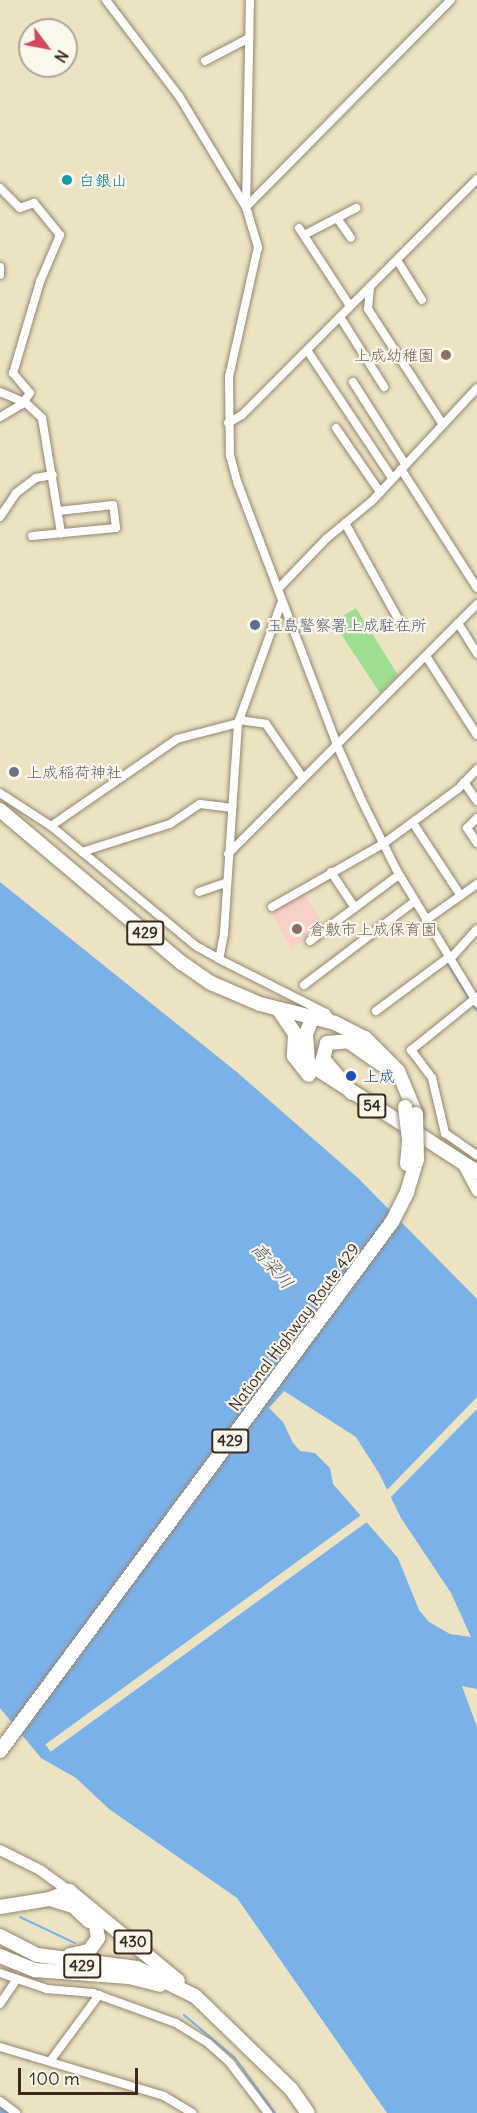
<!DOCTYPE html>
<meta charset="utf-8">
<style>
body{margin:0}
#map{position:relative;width:477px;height:2113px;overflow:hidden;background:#ece3c3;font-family:Delius,"Klee One",sans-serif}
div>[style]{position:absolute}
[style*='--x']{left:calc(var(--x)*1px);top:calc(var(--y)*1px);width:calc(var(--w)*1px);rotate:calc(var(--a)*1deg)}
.built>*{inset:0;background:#f7d0ca;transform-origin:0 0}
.green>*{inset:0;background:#9fdd91}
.water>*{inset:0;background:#7bb1e9}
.pier>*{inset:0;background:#ece3c3;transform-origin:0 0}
.stream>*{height:2px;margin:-1px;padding:0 1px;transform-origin:1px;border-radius:1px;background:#7bb1e9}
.river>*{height:15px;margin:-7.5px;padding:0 7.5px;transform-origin:7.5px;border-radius:7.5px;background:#7bb1e9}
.roads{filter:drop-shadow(0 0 2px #948670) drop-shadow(0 0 2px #948670)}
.minor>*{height:8px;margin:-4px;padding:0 4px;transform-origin:4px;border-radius:4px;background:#fff}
.tertiary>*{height:10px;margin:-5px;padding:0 5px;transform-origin:5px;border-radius:5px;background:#fff}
.primary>*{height:14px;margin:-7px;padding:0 7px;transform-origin:7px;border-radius:7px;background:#fff}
.trunk>*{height:14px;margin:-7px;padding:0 7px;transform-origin:7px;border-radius:7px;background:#fff}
.bridges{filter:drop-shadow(0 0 2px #948670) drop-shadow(0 0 2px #948670)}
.trunk-bridge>*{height:14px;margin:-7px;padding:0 7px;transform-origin:7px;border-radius:7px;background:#fff}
.dots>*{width:16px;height:16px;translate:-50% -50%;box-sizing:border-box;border:3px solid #fbf7ec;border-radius:50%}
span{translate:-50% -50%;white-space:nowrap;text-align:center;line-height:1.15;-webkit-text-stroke:4.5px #fbf7ec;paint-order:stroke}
.shield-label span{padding:2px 4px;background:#fbf7ec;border:2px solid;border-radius:4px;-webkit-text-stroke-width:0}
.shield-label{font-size:15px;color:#3b2a1e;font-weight:700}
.culture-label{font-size:16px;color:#0d838f}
.left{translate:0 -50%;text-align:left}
.education-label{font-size:16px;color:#785e54}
.right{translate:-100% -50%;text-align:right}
.service-label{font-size:16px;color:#4e5e75}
.worship-label{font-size:16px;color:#5b616d}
.transit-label{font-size:16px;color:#164399}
.street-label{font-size:16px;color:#3b2a1e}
.water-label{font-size:18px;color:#515965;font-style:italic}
.north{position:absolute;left:18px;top:18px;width:60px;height:60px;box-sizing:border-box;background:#fbf7ec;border:2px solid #aea59a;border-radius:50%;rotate:122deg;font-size:16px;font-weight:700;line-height:24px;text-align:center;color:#3b2a1e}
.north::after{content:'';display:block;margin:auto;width:21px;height:27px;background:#d1495b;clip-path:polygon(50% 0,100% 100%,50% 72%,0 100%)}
.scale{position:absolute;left:18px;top:2068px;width:120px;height:27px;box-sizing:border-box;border:3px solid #3b2a1e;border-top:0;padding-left:8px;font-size:18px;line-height:21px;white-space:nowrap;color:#3b2a1e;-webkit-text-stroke:4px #fbf7ec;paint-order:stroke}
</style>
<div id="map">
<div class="built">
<div style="left:303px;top:891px;width:43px;height:39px;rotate:59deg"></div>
</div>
<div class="green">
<div style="clip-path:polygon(356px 608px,398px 675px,380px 693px,333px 622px)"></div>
</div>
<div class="water">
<div style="clip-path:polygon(evenodd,0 882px,238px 1073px,358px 1178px,477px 1299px,477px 1689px,462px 1686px,477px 1727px,477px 2113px,387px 2113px,237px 1898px,109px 1809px,76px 1778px,41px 1758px,0 1708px,0 882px,284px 1391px,356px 1437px,380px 1475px,401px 1518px,451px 1593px,471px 1637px,450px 1634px,429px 1622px,419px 1610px,398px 1558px,333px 1484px,330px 1468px,315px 1453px,300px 1451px,293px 1443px,283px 1422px,269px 1408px,284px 1391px)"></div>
</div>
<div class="pier">
<div style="clip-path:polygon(477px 1397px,477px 1409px,389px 1499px,385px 1492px)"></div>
<div style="left:364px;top:1513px;width:9px;height:394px;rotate:54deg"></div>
</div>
<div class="stream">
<div style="--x:447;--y:963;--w:44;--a:58.1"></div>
<div style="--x:474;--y:1006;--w:6;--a:59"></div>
<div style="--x:20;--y:1917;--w:61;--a:25.3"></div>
<div style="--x:184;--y:2015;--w:67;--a:40.1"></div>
<div style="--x:235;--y:2058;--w:68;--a:54"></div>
</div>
<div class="river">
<div style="--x:0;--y:2110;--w:5;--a:37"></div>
</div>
<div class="roads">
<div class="minor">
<div style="--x:106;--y:0;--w:121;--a:52.8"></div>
<div style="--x:179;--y:96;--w:130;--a:58.9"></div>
<div style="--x:246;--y:207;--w:42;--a:73.3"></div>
<div style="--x:258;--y:247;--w:133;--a:102.6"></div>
<div style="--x:229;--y:377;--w:78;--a:89.3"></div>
<div style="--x:230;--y:455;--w:30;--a:75"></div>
<div style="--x:238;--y:484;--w:279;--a:69.2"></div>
<div style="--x:337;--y:745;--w:61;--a:65.9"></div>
<div style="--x:362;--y:801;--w:76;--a:63.4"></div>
<div style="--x:396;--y:869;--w:157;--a:58.8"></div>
<div style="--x:205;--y:61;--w:50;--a:-27.6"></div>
<div style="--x:0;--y:188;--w:28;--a:45"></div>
<div style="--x:20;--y:208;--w:15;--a:-20"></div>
<div style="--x:34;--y:203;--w:41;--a:50.9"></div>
<div style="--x:60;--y:235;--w:51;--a:113.1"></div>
<div style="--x:40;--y:282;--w:95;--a:106.5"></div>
<div style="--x:13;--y:373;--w:26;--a:50"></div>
<div style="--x:30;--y:393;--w:14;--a:126"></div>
<div style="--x:22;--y:404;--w:26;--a:149"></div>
<div style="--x:246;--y:207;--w:291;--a:-45.3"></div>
<div style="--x:246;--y:207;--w:207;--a:-88.9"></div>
<div style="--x:337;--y:218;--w:24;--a:55"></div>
<div style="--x:299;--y:228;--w:93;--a:56.8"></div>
<div style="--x:304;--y:235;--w:59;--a:-27.4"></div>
<div style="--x:397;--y:260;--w:47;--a:58"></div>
<div style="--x:0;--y:267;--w:8;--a:90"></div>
<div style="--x:370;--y:287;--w:22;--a:95"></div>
<div style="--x:368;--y:309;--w:136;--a:57"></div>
<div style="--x:340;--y:317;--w:83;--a:57.8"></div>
<div style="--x:307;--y:350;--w:154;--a:56.4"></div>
<div style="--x:353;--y:382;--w:97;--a:57.6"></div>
<div style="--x:0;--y:392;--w:28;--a:23"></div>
<div style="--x:26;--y:403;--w:22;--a:43"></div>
<div style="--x:42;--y:418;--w:117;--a:80.6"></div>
<div style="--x:228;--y:423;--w:16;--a:-30"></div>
<div style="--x:242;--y:415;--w:333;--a:-45.1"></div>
<div style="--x:336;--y:428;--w:78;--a:55.5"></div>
<div style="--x:401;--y:469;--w:141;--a:57.4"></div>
<div style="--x:0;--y:517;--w:29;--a:-56"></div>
<div style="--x:16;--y:493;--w:25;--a:-37"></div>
<div style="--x:36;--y:478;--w:17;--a:-10"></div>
<div style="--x:345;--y:523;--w:118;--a:61"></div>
<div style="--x:32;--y:536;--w:84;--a:-5.4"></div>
<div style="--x:116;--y:528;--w:23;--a:-97"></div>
<div style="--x:113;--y:505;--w:55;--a:173.8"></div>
<div style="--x:278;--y:589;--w:69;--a:-46.2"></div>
<div style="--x:326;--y:539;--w:60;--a:-39.6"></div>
<div style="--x:372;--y:501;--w:154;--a:-47.1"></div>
<div style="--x:282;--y:601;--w:130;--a:109.8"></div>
<div style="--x:238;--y:723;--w:211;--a:93.8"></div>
<div style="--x:224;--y:934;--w:25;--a:101"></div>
<div style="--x:219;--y:959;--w:120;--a:26.8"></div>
<div style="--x:326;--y:1013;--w:13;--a:51"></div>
<div style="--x:458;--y:623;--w:36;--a:58"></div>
<div style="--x:426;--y:656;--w:94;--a:57.2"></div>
<div style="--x:239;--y:720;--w:27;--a:8"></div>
<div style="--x:266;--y:724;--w:65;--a:55.6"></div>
<div style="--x:464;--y:782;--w:23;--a:56"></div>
<div style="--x:0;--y:793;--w:61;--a:32.9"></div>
<div style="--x:51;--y:826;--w:188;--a:39.6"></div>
<div style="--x:196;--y:946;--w:26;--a:29"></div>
<div style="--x:477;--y:818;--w:14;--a:135"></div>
<div style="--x:467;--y:828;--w:18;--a:56"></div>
<div style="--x:413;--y:823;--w:87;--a:56.7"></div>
<div style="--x:51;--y:826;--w:153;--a:-34.6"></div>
<div style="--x:177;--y:739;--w:63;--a:-14.7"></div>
<div style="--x:82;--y:852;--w:92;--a:-17.7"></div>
<div style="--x:170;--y:824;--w:36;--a:-34"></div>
<div style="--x:200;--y:804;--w:31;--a:7"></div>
<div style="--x:228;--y:854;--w:353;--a:-45.1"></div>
<div style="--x:331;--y:872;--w:43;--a:56.3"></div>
<div style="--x:199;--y:892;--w:28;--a:-19"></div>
<div style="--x:272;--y:907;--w:128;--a:-29.6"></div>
<div style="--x:383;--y:844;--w:93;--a:-36.3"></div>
<div style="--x:458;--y:789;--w:28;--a:-46"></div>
<div style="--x:426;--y:920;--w:62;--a:-35.2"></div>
<div style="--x:310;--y:941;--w:111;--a:-36.6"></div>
<div style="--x:450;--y:959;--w:40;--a:-48"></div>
<div style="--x:304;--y:985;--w:139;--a:-37.1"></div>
<div style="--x:477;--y:997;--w:85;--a:141.2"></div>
<div style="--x:411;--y:1050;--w:35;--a:53"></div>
<div style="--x:432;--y:1078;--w:57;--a:76.7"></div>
<div style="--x:445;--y:1133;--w:39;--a:35"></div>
<div style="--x:376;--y:1011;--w:91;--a:-36.5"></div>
<div style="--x:0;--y:1973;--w:50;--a:18.8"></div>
<div style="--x:47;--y:1989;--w:46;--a:5"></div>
<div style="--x:93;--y:1993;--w:88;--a:19.9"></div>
<div style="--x:176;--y:2023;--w:38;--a:32"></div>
<div style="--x:208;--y:2043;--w:30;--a:42"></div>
<div style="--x:230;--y:2063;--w:63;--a:52.8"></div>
<div style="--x:0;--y:2004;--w:29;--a:-56"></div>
<div style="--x:0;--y:2047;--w:171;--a:16.6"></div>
<div style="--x:164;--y:2096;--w:33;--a:31"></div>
<div style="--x:51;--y:2060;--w:81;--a:-53.6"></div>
<div style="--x:0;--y:2101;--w:20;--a:37"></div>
</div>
<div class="tertiary">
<div style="--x:463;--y:1165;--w:30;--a:62"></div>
<div style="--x:0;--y:1850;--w:45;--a:26.6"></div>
<div style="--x:40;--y:1870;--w:36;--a:36"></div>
</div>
<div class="primary">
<div style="--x:279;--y:1010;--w:29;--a:56"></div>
<div style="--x:295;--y:1034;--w:22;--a:93"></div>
<div style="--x:294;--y:1056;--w:24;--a:52"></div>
<div style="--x:312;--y:1019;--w:16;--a:112"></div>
<div style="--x:306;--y:1034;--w:29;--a:86"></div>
<div style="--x:308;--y:1063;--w:201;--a:32.8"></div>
</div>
<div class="trunk">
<div style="--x:0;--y:810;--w:238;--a:40.1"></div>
<div style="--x:182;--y:963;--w:35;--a:35"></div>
<div style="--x:211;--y:983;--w:53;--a:23.2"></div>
<div style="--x:260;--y:1004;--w:77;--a:14.2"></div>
<div style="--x:335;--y:1023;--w:34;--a:27"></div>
<div style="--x:365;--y:1038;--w:47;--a:45"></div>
<div style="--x:398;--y:1071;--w:47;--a:67.3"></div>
<div style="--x:352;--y:1093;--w:45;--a:-130.5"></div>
<div style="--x:323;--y:1059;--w:16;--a:-76"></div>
<div style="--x:327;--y:1043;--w:21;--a:-5"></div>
<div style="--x:348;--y:1041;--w:40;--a:34.9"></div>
<div style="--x:69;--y:1891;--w:141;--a:39.5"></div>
<div style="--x:50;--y:1899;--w:24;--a:17"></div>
<div style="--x:73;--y:1906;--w:22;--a:43"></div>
<div style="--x:0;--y:1907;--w:51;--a:-9.1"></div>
<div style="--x:50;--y:1899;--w:21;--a:-23"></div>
<div style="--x:0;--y:1936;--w:42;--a:27.2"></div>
<div style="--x:37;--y:1955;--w:101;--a:7.4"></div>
<div style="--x:137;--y:1968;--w:64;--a:25.8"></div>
<div style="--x:195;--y:1996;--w:134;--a:44.1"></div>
<div style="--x:291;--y:2089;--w:29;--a:55"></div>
<div style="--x:70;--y:1955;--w:19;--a:-12"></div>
<div style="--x:89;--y:1951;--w:16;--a:-55"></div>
<div style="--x:98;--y:1938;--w:17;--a:-100"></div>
<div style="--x:95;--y:1921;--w:14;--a:-129"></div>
<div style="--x:0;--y:1956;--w:38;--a:22"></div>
<div style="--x:35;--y:1970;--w:94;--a:4.3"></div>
<div style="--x:129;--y:1977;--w:32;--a:14"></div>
</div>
</div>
<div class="bridges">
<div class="trunk-bridge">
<div style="--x:405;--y:1107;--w:34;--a:83"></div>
<div style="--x:409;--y:1141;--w:23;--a:95"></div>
<div style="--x:0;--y:1751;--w:658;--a:-53.46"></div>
<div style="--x:392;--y:1222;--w:34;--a:-63"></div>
<div style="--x:407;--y:1192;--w:34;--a:-73"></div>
<div style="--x:417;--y:1159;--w:45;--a:-91.3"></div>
</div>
</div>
<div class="dots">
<div style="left:67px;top:180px;background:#0f9aa8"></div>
<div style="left:446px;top:355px;background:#8d6e63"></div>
<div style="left:255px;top:625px;background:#5c6f8a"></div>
<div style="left:14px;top:772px;background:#6b7280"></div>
<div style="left:297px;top:929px;background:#8d6e63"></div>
<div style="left:351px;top:1076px;background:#1a4fb4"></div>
</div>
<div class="shield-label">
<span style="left:145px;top:933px">429</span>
<span style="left:372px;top:1106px">54</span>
<span style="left:230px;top:1441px">429</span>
<span style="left:133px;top:1942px">430</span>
<span style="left:82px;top:1966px">429</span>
</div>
<div class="culture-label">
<span class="left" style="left:79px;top:180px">白銀山</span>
</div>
<div class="education-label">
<span class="right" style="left:434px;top:355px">上成幼稚園</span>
<span class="left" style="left:309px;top:929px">倉敷市上成保育園</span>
</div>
<div class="service-label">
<span class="left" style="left:267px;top:625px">玉島警察署上成駐在所</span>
</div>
<div class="worship-label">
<span class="left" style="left:26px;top:772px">上成稲荷神社</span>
</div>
<div class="transit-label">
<span class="left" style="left:363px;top:1076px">上成</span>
</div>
<div class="street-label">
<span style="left:294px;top:1327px;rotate:-53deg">National Highway Route 429</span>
</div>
<div class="water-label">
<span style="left:272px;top:1266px;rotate:50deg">高梁川</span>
</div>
<div class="north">N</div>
<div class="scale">100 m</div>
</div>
